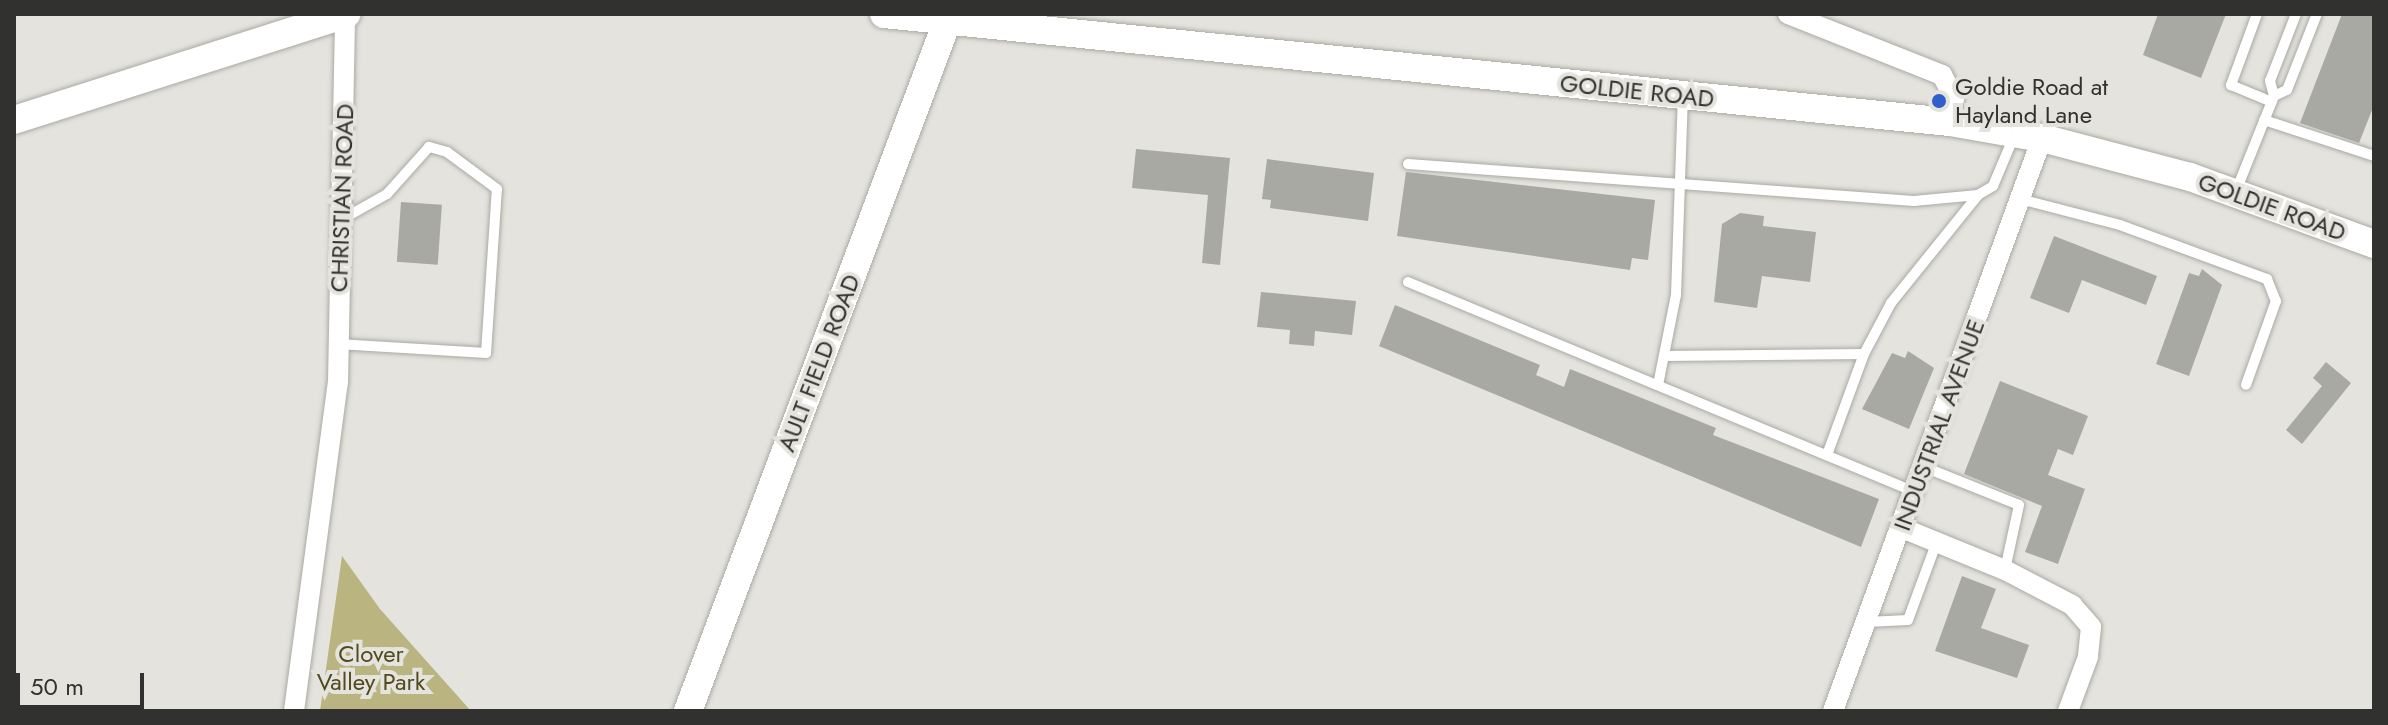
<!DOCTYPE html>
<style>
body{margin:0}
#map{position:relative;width:2388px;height:725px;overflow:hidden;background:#e4e3dd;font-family:Jost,sans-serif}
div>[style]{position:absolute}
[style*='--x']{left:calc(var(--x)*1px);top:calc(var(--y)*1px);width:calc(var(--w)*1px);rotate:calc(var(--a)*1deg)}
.green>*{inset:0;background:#b9b480}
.building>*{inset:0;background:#a9a9a3;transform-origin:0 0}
.roads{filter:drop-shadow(0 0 2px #aaaaa4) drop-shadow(0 0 2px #aaaaa4)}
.lane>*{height:10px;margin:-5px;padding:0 5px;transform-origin:5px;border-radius:5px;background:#fff}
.street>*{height:20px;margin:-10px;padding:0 10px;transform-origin:10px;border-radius:10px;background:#fff}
.secondary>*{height:28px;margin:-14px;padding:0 14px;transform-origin:14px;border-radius:14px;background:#fff}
.dots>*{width:22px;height:22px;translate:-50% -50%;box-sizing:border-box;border:4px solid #e4e3dd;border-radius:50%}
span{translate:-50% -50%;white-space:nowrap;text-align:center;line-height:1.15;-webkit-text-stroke:8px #e4e3dd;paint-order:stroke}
.poi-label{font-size:24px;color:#31312f}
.left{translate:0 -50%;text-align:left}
.street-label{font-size:24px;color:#31312f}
.park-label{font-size:24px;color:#504a1c}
.frame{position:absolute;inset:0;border:16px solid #31312f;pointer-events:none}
.scale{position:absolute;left:16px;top:673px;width:128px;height:36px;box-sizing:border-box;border:4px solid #31312f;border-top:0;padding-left:10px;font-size:24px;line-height:28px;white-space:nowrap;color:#31312f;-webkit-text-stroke:6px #e4e3dd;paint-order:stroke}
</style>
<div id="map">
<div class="green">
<div style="clip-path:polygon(342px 556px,380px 609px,471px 711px,320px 711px)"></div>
</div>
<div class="building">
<div style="clip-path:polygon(2158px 14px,2226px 14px,2201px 78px,2143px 55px)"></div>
<div style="clip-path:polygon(2342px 14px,2374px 14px,2374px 105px,2359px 143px,2300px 123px)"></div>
<div style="clip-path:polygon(1136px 149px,1230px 158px,1220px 265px,1202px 263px,1208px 195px,1132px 188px)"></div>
<div style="clip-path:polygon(1267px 159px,1374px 173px,1368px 221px,1270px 208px,1271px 200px,1262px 199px)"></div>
<div style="clip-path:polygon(1406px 172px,1655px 200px,1648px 260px,1632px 258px,1630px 270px,1397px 236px)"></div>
<div style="left:401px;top:202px;width:41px;height:60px;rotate:4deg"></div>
<div style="clip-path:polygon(1740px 213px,1764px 216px,1763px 226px,1816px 232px,1810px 282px,1762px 276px,1757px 308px,1714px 302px,1722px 224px)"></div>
<div style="clip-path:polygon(2054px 236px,2157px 276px,2146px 305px,2082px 280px,2069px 313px,2030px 298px)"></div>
<div style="clip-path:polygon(2202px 269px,2222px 285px,2189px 376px,2156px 364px,2189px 273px,2199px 276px)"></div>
<div style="clip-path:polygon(1261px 292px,1356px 301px,1352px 335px,1315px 331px,1314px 346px,1289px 344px,1290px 330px,1257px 327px)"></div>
<div style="clip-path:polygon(1395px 305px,1540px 365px,1536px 375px,1564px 387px,1570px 369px,1716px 428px,1713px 435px,1879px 499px,1861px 547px,1379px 346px)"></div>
<div style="clip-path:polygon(1908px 351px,1934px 368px,1909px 429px,1862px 409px,1892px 353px,1905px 358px)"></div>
<div style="clip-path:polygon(2326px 362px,2351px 383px,2302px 444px,2286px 430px,2322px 386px,2313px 378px)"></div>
<div style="clip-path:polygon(2000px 381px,2088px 416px,2073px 455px,2058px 449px,2048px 475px,2085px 489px,2058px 564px,2025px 552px,2042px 506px,1964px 474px)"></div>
<div style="clip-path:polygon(1962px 576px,1996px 589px,1981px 628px,2029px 645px,2017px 678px,1935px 651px)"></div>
</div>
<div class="roads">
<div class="lane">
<div style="--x:2257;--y:14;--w:76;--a:110.1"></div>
<div style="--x:2231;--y:85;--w:44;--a:22.5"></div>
<div style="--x:2274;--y:96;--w:14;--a:-25"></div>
<div style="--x:2287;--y:90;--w:82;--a:-68.5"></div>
<div style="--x:2264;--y:120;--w:116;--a:18.1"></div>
<div style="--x:1408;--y:164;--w:507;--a:4.18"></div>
<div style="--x:1914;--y:201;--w:64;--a:-5.4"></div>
<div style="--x:1978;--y:195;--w:17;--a:-31"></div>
<div style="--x:1993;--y:186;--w:56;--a:-67.1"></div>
<div style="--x:2236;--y:191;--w:102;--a:-68.2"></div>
<div style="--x:2274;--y:96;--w:16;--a:-105"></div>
<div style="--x:2270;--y:81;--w:72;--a:-68.8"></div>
<div style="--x:2020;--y:199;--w:103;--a:14.6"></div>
<div style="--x:2120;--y:225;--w:157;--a:20.2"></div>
<div style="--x:2267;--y:279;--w:24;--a:68"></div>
<div style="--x:2276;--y:301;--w:89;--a:109.7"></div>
<div style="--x:1408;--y:282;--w:549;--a:22.5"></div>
<div style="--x:338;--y:344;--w:148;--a:3.5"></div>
<div style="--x:486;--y:353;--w:164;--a:-86.2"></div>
<div style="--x:497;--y:189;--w:62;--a:-143.5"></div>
<div style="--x:447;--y:152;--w:19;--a:-164"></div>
<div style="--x:429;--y:147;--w:63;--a:131.8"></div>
<div style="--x:387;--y:194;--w:55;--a:150.6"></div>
<div style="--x:1664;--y:356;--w:200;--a:-0.6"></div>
<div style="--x:1658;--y:385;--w:92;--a:-78.7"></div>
<div style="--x:1676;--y:295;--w:198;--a:-88"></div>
<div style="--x:1827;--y:455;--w:108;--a:-69.9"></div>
<div style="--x:1864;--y:354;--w:58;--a:-62.1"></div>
<div style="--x:1891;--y:303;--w:139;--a:-51.1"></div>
<div style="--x:1924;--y:467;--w:102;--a:21.8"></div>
<div style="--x:2019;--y:505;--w:66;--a:102.2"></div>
<div style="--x:1867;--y:622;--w:41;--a:-2.8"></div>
<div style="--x:1908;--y:620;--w:81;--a:-69.8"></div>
</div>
<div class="street">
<div style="--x:1788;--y:14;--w:166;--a:21.6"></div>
<div style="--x:1942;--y:75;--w:26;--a:62"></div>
<div style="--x:1954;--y:98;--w:24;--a:99"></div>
<div style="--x:1902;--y:528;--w:111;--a:22.2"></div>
<div style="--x:2005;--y:570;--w:76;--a:27.6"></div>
<div style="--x:2072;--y:605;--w:29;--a:49"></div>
<div style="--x:2091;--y:627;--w:30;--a:96"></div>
<div style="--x:2088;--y:657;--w:58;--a:110.3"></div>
<div style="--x:294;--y:711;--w:331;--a:-82.4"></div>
<div style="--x:338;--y:383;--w:369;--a:-88.9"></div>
<div style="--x:1833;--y:711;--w:610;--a:-69.96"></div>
</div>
<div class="secondary">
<div style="--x:884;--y:14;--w:1071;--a:5.79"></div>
<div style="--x:1950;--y:122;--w:93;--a:9.9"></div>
<div style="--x:2042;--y:138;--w:153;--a:14.8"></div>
<div style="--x:2190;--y:177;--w:196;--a:20"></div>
<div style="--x:14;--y:120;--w:349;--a:-17.7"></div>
<div style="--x:688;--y:711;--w:745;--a:-69.4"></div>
</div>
</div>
<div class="dots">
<div style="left:1939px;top:101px;background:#305ecd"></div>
</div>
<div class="poi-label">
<span class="left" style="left:1955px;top:101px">Goldie Road at<br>Hayland Lane</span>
</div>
<div class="street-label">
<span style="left:1637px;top:91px;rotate:6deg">GOLDIE ROAD</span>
<span style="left:342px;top:198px;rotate:-88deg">CHRISTIAN ROAD</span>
<span style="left:2272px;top:207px;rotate:20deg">GOLDIE ROAD</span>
<span style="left:819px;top:363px;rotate:-69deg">AULT FIELD ROAD</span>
<span style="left:1939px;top:425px;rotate:-70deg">INDUSTRIAL AVENUE</span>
</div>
<div class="park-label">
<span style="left:371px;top:668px">Clover<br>Valley Park</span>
</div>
<div class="frame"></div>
<div class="scale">50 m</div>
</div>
